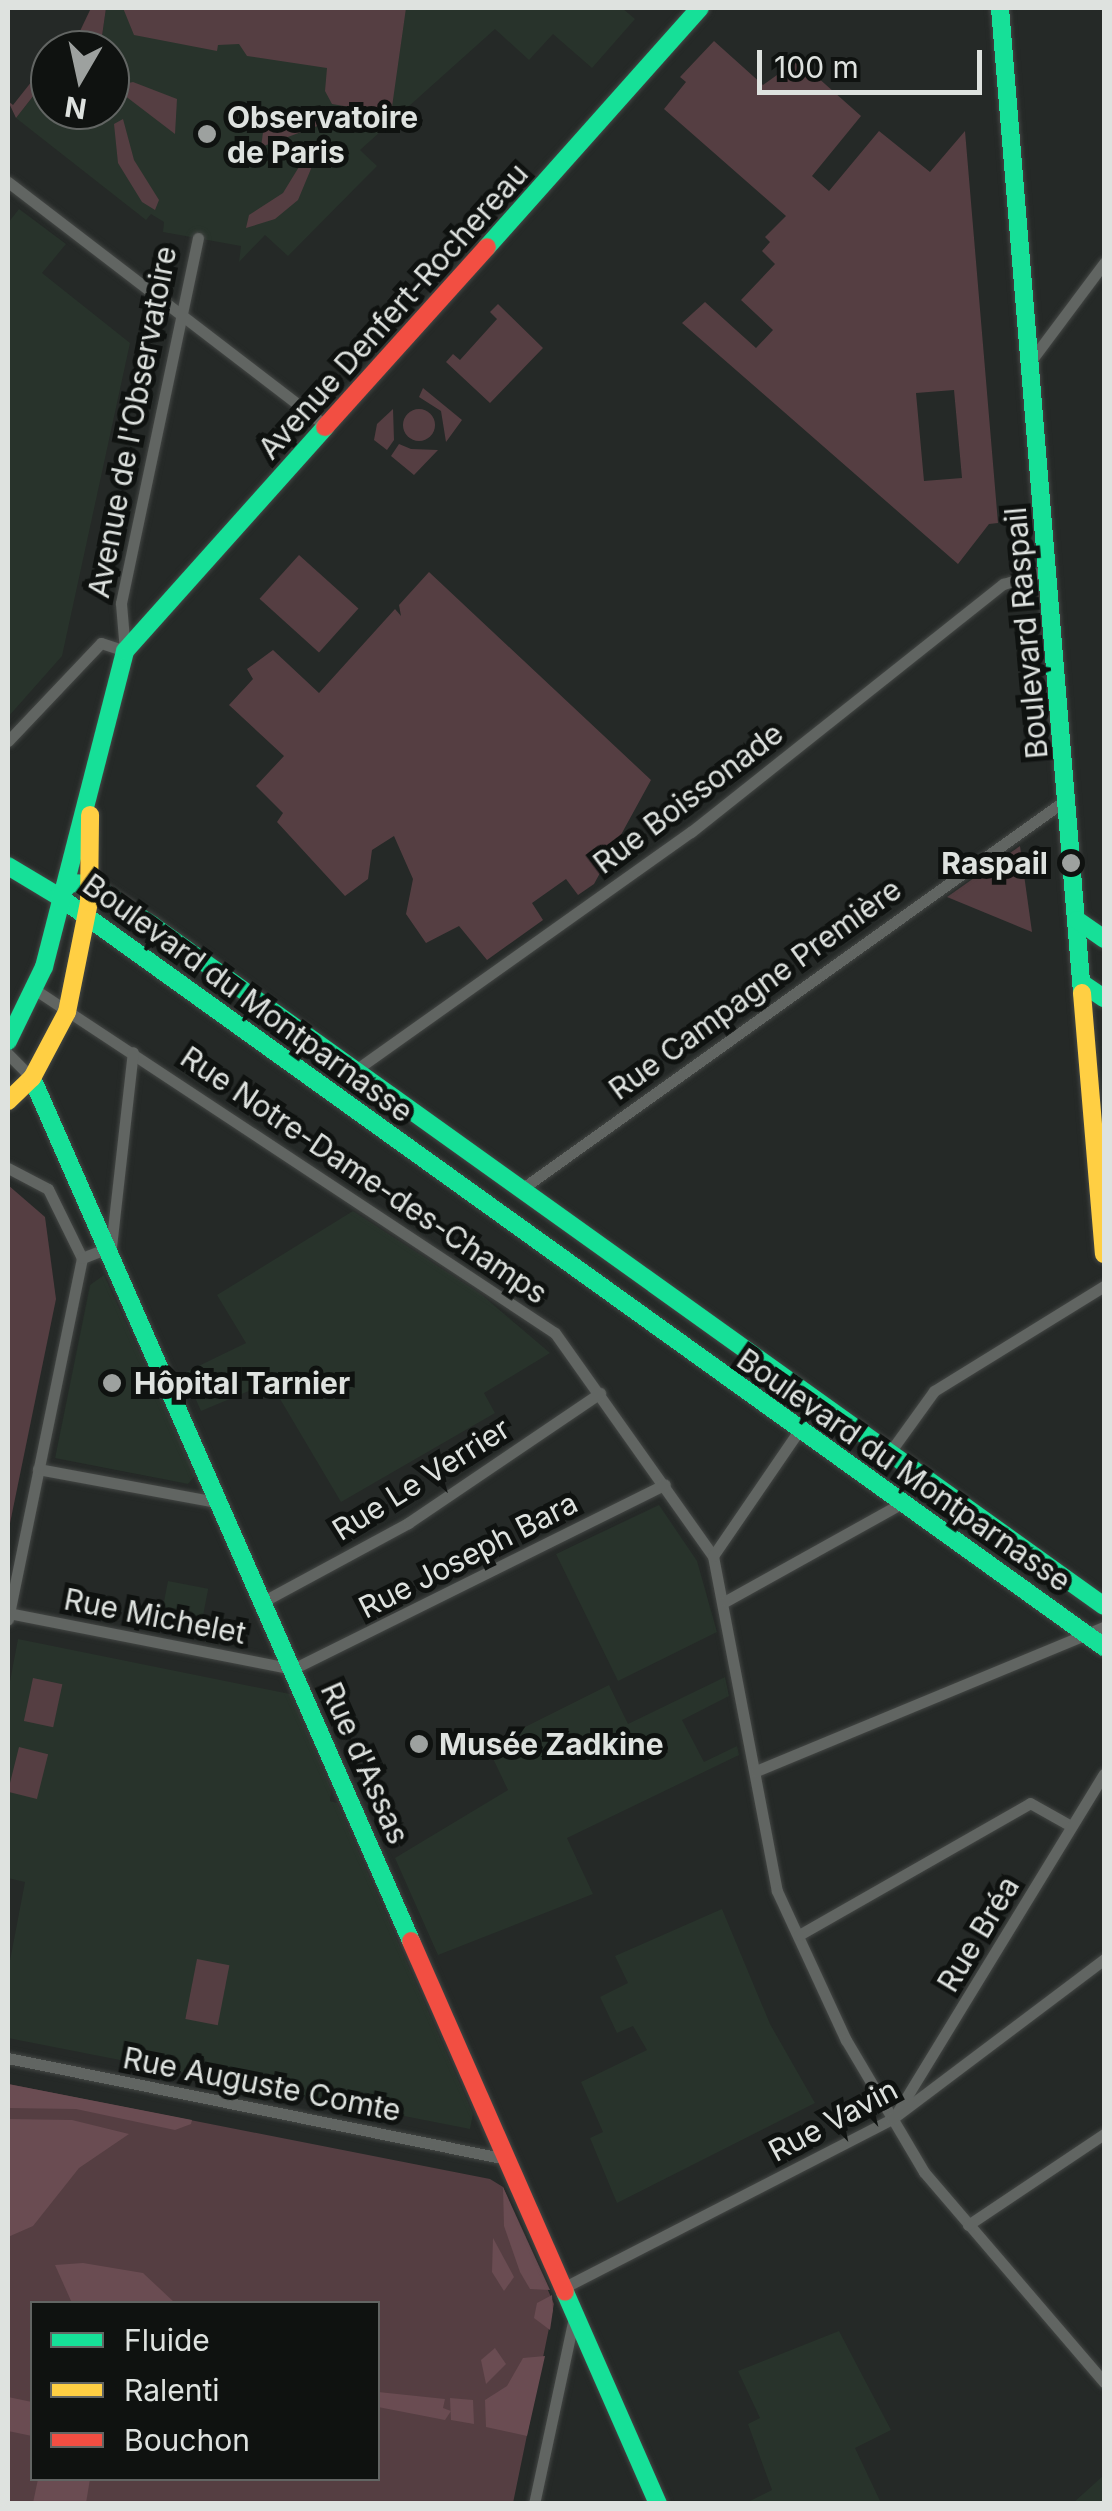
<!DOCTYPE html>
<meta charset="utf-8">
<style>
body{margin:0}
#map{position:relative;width:1112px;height:2511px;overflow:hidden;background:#252927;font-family:Inter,sans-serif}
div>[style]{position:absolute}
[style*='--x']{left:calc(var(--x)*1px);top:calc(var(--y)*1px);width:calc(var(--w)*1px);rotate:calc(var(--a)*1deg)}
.built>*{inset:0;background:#28332b;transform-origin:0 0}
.green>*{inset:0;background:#553e42;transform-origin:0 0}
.round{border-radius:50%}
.forest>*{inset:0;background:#6a4c52}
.roads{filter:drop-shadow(0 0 2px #434644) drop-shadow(0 0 2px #434644)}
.street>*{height:11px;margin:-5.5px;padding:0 5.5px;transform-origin:5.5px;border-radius:5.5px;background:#616562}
.fast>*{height:18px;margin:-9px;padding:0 9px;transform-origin:9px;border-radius:9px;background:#16e098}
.slow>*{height:18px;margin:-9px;padding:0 9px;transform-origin:9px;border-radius:9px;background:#ffcf43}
.jam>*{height:18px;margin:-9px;padding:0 9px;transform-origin:9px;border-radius:9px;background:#f24e42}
.dots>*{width:28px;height:28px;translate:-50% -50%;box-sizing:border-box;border:5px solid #0f1210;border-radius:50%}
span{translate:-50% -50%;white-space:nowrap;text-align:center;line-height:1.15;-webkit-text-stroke:10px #0f1210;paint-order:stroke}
.poi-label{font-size:30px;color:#dee2df;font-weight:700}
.left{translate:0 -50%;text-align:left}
.right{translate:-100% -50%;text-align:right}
.street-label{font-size:30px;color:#dee2df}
.frame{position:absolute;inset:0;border:10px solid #dee2df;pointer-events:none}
.legend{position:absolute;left:30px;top:2301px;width:350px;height:180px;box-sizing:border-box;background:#0f1210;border:2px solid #626563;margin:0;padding:12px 18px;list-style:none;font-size:30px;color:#dee2df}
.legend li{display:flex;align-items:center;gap:20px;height:50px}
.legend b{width:50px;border:2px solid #626563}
.north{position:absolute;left:30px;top:30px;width:100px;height:100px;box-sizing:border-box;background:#0f1210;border:2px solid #626563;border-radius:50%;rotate:189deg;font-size:28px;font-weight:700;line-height:40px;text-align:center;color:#dee2df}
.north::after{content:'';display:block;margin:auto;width:35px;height:45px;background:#9da19f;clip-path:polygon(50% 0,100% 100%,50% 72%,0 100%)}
.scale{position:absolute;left:757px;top:50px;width:225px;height:45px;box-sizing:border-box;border:5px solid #dee2df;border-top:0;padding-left:12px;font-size:30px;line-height:35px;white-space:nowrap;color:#dee2df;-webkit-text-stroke:8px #0f1210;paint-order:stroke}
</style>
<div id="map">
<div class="built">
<div style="clip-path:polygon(106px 8px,622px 8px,635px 19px,592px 68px,553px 34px,529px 60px,495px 29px,360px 150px,377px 166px,288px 256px,265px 235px,239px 262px,241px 246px,163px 232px,164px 222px,151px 214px,146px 220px,16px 118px,34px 95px,78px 122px,85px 110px,110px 110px,110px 50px,100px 50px)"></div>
<div style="clip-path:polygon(19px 209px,66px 244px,42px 273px,130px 343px,62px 656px,8px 717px,8px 223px)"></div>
<div style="clip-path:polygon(353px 1211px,482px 1295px,550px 1353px,484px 1393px,495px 1413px,341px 1502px,270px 1382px,201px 1411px,184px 1373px,246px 1343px,217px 1295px)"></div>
<div style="clip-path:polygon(104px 1275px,195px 1476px,188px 1484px,55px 1458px,90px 1285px)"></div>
<div style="clip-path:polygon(659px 1505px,697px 1561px,717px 1632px,618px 1681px,556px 1554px)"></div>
<div style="left:168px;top:1581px;width:41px;height:41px;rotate:11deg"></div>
<div style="clip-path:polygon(18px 1639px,290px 1694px,331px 1789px,330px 1801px,337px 1803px,473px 2114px,470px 2129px,8px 2038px,8px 1971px,25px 1882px,8px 1878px,8px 1692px)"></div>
<div style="clip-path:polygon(725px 1677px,729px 1696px,682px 1720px,704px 1762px,737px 1746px,739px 1755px,567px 1838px,593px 1894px,438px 1955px,395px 1858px,508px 1790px,487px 1746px,609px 1685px,628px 1724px)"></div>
<div style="clip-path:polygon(722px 1909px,770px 2024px,815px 2103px,617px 2203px,590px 2138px,603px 2132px,581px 2082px,647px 2050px,633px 2026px,617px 2033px,600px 1997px,628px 1983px,615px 1956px)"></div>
<div style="clip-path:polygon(839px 2331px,891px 2430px,855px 2448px,881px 2503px,746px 2503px,772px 2490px,748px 2424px,760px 2418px,738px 2371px)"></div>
<div style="clip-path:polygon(1104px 2475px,1104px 2503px,1073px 2503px)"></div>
</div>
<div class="green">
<div style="clip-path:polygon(91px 8px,106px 8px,100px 50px,71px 50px)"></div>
<div style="clip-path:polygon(123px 8px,406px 8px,391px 114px,332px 104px,325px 91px,327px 68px,247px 56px,239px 44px,218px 45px,217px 51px,134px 35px)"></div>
<div style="clip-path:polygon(evenodd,714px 41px,763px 85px,798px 60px,861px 116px,812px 176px,829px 191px,879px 131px,930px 172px,965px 131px,998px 523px,989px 524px,958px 564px,682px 323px,705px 302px,756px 348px,773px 330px,741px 300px,775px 264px,762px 251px,770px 242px,765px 237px,786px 216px,664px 109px,686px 82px,680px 77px,714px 41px,954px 390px,962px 478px,924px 481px,916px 393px,954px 390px)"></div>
<div style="clip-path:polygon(36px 76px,50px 82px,50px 105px,34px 95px,16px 118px,8px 101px,13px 105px)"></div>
<div style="clip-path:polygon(133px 82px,177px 99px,175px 134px,124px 95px,124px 84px)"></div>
<div style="clip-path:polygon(283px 110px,321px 116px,320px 125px,261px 147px,265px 118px)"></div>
<div style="clip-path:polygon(123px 119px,134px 160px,159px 200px,155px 210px,142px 202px,118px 163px,114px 124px)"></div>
<div style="clip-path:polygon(318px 152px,298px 200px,275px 219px,246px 228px,249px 215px,283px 193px,305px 157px)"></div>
<div style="clip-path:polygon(498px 304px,543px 348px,490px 403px,446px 362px,453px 354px,460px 360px,497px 319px,490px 312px)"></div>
<div style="clip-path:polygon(423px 388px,462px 420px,446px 442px,441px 411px,419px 397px)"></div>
<div style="clip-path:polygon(393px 409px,394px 440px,387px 450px,374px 440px,377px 424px)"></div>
<div class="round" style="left:403px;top:409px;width:32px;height:32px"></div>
<div style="clip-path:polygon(399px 444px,411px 449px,438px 450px,414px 475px,391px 456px)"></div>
<div style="left:299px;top:555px;width:80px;height:59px;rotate:42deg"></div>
<div style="clip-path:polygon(429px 572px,651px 780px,594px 884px,578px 895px,566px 879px,532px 903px,543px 920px,487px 960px,459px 926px,426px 943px,406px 914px,413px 879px,394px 836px,372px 850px,368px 879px,345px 896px,277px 822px,283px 813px,256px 786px,284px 756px,229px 705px,253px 679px,247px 669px,273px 650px,319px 693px,395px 609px,401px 616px,399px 605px)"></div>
<div style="clip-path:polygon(1020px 846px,1032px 932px,947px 897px,991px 866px)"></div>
<div style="clip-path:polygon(8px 1185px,45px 1217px,56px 1299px,8px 1533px)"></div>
<div style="left:33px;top:1678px;width:30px;height:44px;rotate:12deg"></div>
<div style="left:19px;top:1747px;width:30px;height:46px;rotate:14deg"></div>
<div style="left:197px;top:1959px;width:33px;height:61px;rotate:11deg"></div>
<div style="clip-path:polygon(evenodd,8px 2084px,490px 2179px,503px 2187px,554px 2304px,513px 2503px,8px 2503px,8px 2084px,32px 2304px,378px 2304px,378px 2478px,32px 2478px,32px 2304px)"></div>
</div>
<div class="forest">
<div style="clip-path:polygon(8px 2084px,192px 2120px,191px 2124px,175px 2130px,76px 2109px,8px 2108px)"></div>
<div style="clip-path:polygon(8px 2119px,72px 2120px,129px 2134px,79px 2168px,33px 2226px,8px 2237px)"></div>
<div style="clip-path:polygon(503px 2187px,550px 2290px,530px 2289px,520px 2272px,504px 2226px)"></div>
<div style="clip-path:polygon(493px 2238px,514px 2277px,504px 2291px,492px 2272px)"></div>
<div style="clip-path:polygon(83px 2263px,143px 2273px,175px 2303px,72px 2303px,55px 2265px)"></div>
<div style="clip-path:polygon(552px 2295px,553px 2310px,550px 2330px,534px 2318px,537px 2303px)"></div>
<div style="clip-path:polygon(495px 2348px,506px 2364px,486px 2384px,481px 2360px)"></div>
<div style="clip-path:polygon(545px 2356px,527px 2436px,486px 2427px,485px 2400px,507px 2386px,523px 2358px)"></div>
<div style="clip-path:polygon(378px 2392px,445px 2399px,443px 2408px,451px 2411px,445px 2420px,378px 2407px)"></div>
<div style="clip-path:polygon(8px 2397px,32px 2402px,32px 2436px,8px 2431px)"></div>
<div style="clip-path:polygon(450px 2398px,473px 2400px,474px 2424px,451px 2420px)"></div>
<div style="clip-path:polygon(38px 2479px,90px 2479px,86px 2503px,33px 2503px)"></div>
</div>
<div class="roads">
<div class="street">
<div style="--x:8;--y:182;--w:401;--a:37.5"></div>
<div style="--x:1030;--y:362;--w:124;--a:-53.2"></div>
<div style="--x:8;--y:741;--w:135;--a:-46.5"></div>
<div style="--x:101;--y:643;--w:25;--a:18"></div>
<div style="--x:125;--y:651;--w:48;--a:-94.8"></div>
<div style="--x:121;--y:603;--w:373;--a:-78.1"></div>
<div style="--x:34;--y:989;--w:624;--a:33.44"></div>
<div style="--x:555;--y:1333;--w:273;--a:54.7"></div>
<div style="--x:713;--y:1556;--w:341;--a:79.2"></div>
<div style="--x:777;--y:1891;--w:164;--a:65.2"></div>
<div style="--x:846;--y:2040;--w:153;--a:59.4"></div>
<div style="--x:924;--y:2172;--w:277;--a:49.4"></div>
<div style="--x:8;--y:1054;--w:34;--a:45"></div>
<div style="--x:357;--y:1069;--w:410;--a:-35.4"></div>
<div style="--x:691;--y:832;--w:399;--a:-38.5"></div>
<div style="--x:1003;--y:584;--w:47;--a:-17.3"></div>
<div style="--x:8;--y:1168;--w:45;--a:27.7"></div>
<div style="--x:48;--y:1189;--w:77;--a:63.8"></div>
<div style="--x:82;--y:1258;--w:369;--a:101.6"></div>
<div style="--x:523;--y:1188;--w:669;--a:-35.57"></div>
<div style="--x:82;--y:1258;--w:31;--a:-21"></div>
<div style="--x:111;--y:1247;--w:196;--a:-83.6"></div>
<div style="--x:890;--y:1452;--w:75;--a:-54.2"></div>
<div style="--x:934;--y:1391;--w:200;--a:-31.7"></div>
<div style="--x:38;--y:1469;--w:186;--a:10.5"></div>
<div style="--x:713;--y:1556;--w:154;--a:-55.6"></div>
<div style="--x:264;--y:1601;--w:164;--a:-28.4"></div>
<div style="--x:408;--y:1523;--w:232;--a:-34.1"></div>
<div style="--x:726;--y:1601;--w:204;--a:-29.1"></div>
<div style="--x:8;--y:1613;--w:290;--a:11.1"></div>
<div style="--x:293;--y:1669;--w:415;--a:-26.4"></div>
<div style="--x:756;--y:1771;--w:377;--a:-22.5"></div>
<div style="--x:799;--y:1935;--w:266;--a:-29.7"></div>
<div style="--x:1030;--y:1803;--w:47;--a:29.3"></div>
<div style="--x:8;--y:2058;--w:508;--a:11.46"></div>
<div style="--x:898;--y:2111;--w:395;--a:-58.6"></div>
<div style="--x:968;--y:2225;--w:164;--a:-33.8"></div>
<div style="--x:563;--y:2288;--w:370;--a:-27.2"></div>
<div style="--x:892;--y:2119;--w:266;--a:-37"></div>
<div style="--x:534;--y:2504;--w:191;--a:-77.9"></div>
</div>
<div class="fast">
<div style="--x:1000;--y:8;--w:988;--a:85.24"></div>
<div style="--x:487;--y:247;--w:320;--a:-48.3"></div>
<div style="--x:8;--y:866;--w:58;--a:31"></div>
<div style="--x:58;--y:896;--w:1288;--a:35.68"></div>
<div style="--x:58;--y:896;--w:18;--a:-47"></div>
<div style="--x:70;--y:883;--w:20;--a:3"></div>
<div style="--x:90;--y:884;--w:74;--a:33.5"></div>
<div style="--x:152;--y:925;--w:1170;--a:35.58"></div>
<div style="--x:1077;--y:920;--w:33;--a:35"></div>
<div style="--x:1083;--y:984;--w:25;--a:34"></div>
<div style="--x:8;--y:1041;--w:82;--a:-64.1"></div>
<div style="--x:44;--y:967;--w:326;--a:-75.6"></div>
<div style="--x:125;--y:651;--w:300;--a:-48.2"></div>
<div style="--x:32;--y:1078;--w:943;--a:66.29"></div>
<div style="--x:565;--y:2292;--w:232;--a:66.3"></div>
</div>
<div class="slow">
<div style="--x:1082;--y:993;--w:262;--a:85.2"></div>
<div style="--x:8;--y:1101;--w:33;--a:-44"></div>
<div style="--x:32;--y:1078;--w:75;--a:-62.1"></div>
<div style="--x:67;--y:1012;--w:112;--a:-78.7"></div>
<div style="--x:89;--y:902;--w:87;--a:-89.3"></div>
</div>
<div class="jam">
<div style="--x:325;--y:427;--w:242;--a:-48"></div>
<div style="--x:411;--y:1941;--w:383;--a:66.3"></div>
</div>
</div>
<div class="dots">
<div style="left:207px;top:134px;background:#9da19f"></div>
<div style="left:1071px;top:863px;background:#9da19f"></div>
<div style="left:112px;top:1383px;background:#9da19f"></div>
<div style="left:419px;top:1744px;background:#9da19f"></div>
</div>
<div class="poi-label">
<span class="left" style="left:227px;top:134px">Observatoire<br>de Paris</span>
<span class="right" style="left:1048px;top:863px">Raspail</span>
<span class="left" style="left:134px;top:1383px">Hôpital Tarnier</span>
<span class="left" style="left:439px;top:1744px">Musée Zadkine</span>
</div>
<div class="street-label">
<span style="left:393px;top:311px;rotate:-48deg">Avenue Denfert-Rochereau</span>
<span style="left:132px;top:422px;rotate:-79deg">Avenue de l'Observatoire</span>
<span style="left:1026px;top:633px;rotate:-95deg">Boulevard Raspail</span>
<span style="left:688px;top:798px;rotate:-37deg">Rue Boissonade</span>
<span style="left:755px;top:989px;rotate:-36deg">Rue Campagne Première</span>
<span style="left:248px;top:998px;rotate:36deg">Boulevard du Montparnasse</span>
<span style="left:364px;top:1175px;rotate:34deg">Rue Notre-Dame-des-Champs</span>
<span style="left:904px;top:1470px;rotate:35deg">Boulevard du Montparnasse</span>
<span style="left:421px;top:1479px;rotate:-32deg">Rue Le Verrier</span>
<span style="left:468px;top:1555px;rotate:-27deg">Rue Joseph Bara</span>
<span style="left:155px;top:1616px;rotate:11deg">Rue Michelet</span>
<span style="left:365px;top:1763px;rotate:66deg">Rue d'Assas</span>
<span style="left:978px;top:1934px;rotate:-59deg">Rue Bréa</span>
<span style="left:262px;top:2084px;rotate:11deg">Rue Auguste Comte</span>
<span style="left:833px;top:2120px;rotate:-28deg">Rue Vavin</span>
</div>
<div class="frame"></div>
<ul class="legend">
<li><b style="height:12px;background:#16e098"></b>Fluide</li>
<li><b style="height:12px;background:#ffcf43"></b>Ralenti</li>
<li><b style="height:12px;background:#f24e42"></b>Bouchon</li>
</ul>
<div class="north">N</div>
<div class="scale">100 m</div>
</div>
